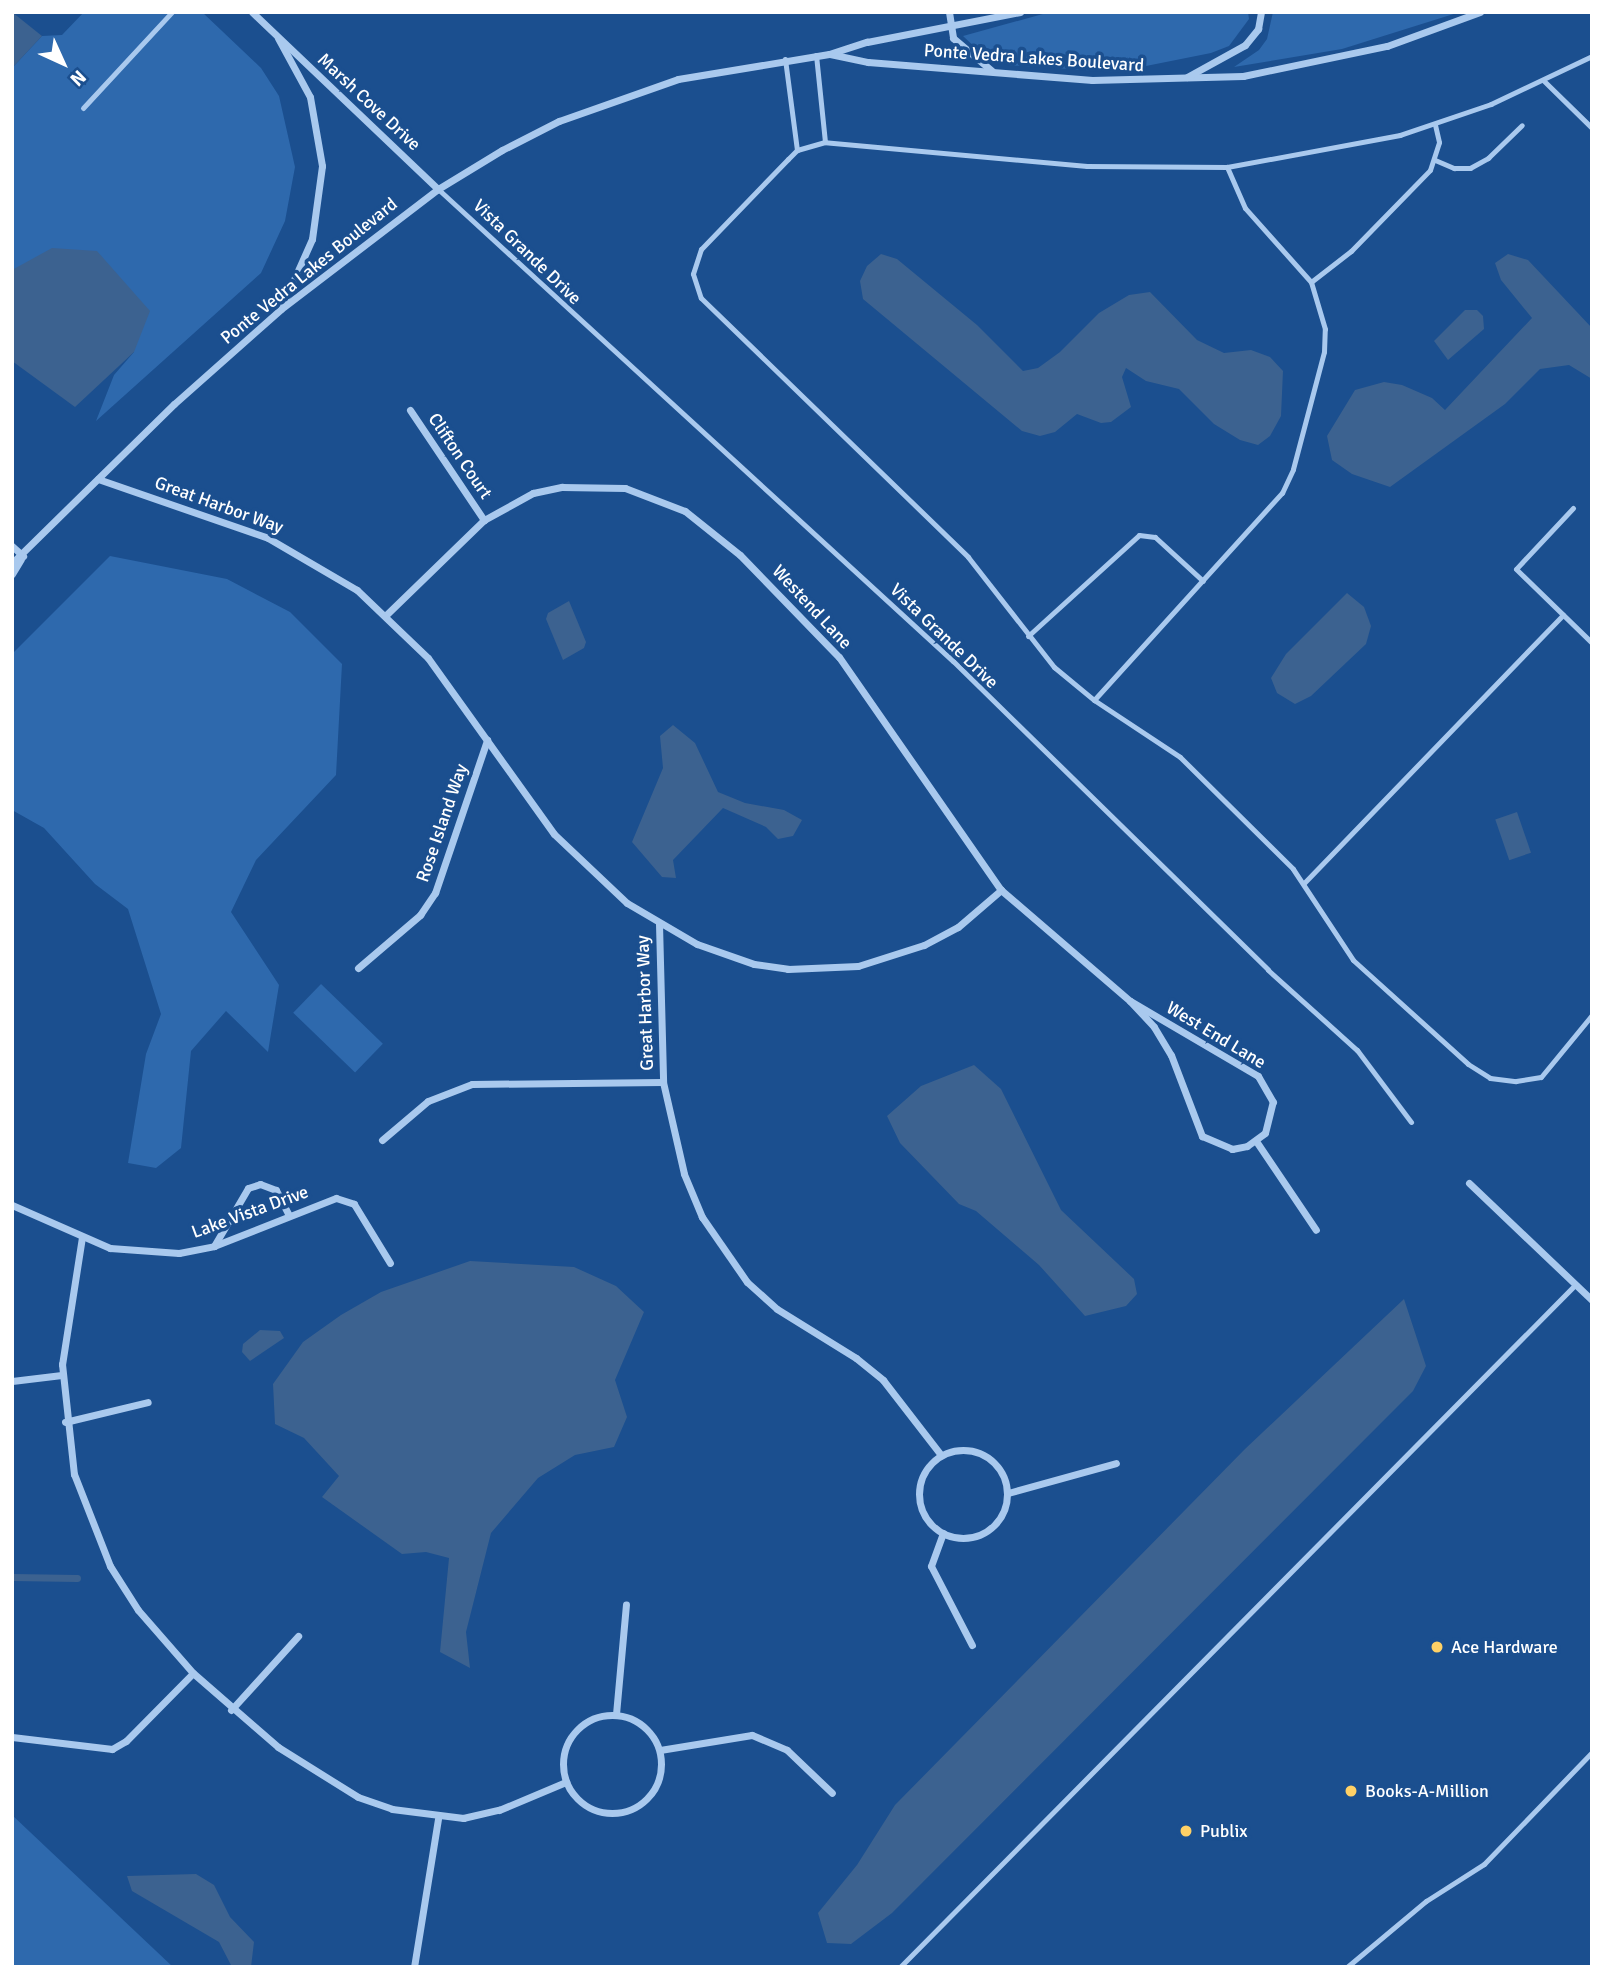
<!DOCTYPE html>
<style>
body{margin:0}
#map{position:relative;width:1604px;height:1979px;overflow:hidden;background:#1b4f8f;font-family:Signika,sans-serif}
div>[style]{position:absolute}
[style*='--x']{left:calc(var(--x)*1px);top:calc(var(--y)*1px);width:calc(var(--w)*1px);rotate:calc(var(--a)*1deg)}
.green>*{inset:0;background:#2e69ad;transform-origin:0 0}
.water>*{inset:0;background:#3c6290;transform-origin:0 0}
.stream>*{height:7px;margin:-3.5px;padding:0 3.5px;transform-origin:3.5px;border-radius:3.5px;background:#3c6290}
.lane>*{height:5px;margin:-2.5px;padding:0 2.5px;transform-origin:2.5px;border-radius:2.5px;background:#a9c9ee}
.street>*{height:7px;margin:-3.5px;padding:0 3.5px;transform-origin:3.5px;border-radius:3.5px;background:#a9c9ee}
.street>.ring{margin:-3.5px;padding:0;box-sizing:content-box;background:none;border:7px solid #a9c9ee;border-radius:50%}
.dots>*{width:19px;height:19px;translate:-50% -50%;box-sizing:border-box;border:4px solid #1b4f8f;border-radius:50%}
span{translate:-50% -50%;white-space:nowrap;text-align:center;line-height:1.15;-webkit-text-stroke:7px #1b4f8f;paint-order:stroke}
.street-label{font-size:18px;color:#fff}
.poi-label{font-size:18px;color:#fff}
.left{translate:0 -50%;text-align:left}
.frame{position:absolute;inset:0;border:14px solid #fff;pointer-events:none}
.north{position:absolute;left:28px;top:28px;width:70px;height:70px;-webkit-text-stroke:5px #1b4f8f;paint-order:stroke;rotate:135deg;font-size:19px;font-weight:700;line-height:28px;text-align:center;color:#fff}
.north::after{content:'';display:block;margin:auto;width:24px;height:32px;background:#fff;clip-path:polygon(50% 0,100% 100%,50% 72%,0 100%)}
</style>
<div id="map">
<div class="green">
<div style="clip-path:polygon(84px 12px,202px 12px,261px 68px,279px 96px,295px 167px,285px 221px,261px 273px,96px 421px,114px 375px,134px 352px,12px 270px,12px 68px,42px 36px,62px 35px)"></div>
<div style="clip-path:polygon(1050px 12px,1248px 12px,1249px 19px,1229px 46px,1211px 53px,1116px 72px,1008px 65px,979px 51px,963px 36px)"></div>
<div style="clip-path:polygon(1273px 12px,1460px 12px,1342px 49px,1234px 67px,1259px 50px,1267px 39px)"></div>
<div style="clip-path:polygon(110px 556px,227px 579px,290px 612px,342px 664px,336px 775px,256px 860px,231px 912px,279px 985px,268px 1052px,226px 1011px,191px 1051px,181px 1148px,156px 1168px,128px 1163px,146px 1054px,161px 1014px,128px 909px,95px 884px,44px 828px,12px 810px,12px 654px)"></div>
<div style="left:321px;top:984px;width:86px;height:40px;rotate:44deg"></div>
<div style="clip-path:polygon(12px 1815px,173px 1967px,12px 1967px)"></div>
</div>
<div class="water">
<div style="clip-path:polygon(12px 12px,42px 36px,12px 68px)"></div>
<div style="clip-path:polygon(52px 248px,97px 251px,150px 311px,134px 352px,75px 407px,12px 361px,12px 270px)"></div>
<div style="clip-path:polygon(881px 254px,897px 259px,977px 325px,1023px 371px,1038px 368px,1060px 352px,1099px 313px,1129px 295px,1150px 292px,1197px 340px,1224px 353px,1251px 350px,1270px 357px,1283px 371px,1281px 416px,1270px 436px,1258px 445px,1240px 440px,1214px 424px,1179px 389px,1146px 381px,1126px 368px,1122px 377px,1131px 407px,1111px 422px,1101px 423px,1077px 414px,1055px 432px,1040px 436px,1022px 431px,863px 299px,860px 281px,867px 266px)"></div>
<div style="clip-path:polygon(1508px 254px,1528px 260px,1592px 328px,1592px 379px,1569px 365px,1540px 369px,1505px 404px,1390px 487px,1352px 474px,1332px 460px,1327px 436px,1355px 390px,1384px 382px,1402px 385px,1432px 398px,1445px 410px,1532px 318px,1501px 280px,1495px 263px)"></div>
<div style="clip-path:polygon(1465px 310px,1477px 310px,1483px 316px,1484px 329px,1448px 360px,1434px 341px)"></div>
<div style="clip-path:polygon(1347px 593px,1364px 607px,1371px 626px,1366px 644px,1311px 696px,1295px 704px,1277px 693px,1271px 678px,1286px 654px)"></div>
<div style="clip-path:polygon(569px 601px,586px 642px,584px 648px,563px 660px,546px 619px,548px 613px)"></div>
<div style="clip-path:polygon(673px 725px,695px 743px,718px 792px,745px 803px,784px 810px,802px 820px,793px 836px,778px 839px,766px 827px,723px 808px,673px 860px,676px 878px,662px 877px,632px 842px,663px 768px,660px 736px)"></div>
<div style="left:1517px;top:812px;width:43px;height:23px;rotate:71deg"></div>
<div style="clip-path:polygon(974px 1065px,1001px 1089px,1061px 1210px,1134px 1279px,1137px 1294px,1126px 1306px,1085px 1316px,1039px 1265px,976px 1211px,959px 1204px,900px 1143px,887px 1116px,921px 1086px)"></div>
<div style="clip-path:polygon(470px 1261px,574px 1267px,616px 1286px,644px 1312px,615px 1380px,627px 1417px,614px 1447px,575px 1455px,538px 1478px,491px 1533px,466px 1632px,470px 1668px,440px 1652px,449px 1558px,426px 1552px,402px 1554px,322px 1497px,339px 1476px,304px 1438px,275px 1424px,273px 1384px,303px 1342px,341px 1315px,381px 1292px)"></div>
<div style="clip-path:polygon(1404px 1299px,1426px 1366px,1413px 1391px,892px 1913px,851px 1944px,827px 1943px,818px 1913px,857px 1865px,895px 1805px,1245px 1449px)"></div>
<div style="clip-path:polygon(260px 1330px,280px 1331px,284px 1338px,250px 1361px,242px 1352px,243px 1344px)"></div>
<div style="clip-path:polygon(196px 1874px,214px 1885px,230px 1917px,254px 1942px,251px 1967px,232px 1967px,219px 1942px,132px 1891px,127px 1876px)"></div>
</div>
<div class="stream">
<div style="--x:12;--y:1577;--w:65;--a:0.9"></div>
</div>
<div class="lane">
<div style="--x:816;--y:55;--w:87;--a:84.1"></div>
<div style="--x:1592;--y:56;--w:112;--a:154.6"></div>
<div style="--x:1491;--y:104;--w:96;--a:161.2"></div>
<div style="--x:1400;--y:135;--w:176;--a:169.5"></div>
<div style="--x:1227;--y:167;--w:140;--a:-179.6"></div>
<div style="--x:1087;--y:166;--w:263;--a:-174.8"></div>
<div style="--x:825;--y:142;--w:29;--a:164"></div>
<div style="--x:797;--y:150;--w:13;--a:135"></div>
<div style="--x:788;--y:159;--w:125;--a:134"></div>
<div style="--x:701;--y:249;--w:26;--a:108"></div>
<div style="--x:693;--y:274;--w:25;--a:72"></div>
<div style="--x:701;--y:298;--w:372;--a:44.1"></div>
<div style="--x:968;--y:557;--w:140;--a:52"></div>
<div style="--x:1054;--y:667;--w:52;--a:39.5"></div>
<div style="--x:1094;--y:700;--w:103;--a:33.5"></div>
<div style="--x:1180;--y:757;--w:159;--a:44.7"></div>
<div style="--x:1293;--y:869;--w:109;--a:56.6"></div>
<div style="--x:1353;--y:960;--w:155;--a:42.1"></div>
<div style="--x:1468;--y:1064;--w:26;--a:32"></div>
<div style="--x:1490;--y:1078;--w:26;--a:7"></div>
<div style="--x:1516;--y:1081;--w:25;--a:-9"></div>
<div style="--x:1541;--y:1077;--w:80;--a:-50.6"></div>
<div style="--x:785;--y:59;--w:92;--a:82.5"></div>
<div style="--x:1544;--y:81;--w:67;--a:44.4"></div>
<div style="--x:83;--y:108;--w:131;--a:-47.2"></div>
<div style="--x:1435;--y:160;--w:21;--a:23"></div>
<div style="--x:1454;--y:168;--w:16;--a:0"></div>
<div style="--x:1470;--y:168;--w:21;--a:-29"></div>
<div style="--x:1488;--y:158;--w:47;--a:-44.1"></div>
<div style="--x:438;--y:189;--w:699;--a:42.51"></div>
<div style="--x:953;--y:661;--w:441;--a:44.4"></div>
<div style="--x:1268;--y:970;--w:120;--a:42"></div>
<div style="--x:1357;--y:1050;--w:90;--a:53.1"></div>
<div style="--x:1311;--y:282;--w:51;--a:-37.8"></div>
<div style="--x:1351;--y:251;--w:113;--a:-45.7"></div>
<div style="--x:1430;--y:170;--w:29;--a:-72"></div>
<div style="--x:1439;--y:142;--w:18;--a:-103"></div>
<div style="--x:1573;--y:508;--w:83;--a:133.1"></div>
<div style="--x:1516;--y:569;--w:106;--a:44.2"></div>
<div style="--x:1028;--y:636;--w:150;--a:-42.3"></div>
<div style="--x:1139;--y:535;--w:16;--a:7"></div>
<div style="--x:1155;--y:537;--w:65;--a:42.5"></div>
<div style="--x:1094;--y:700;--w:280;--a:-47.8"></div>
<div style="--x:1282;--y:493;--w:26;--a:-65"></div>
<div style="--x:1293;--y:469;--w:121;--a:-75.2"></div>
<div style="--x:1324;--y:352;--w:23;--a:-88"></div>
<div style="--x:1325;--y:329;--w:49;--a:-106.6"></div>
<div style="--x:1311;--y:282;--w:99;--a:-131.7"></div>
<div style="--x:1245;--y:208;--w:45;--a:-113.7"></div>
<div style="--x:1304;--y:883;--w:373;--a:-46"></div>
<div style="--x:900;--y:1967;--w:960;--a:-45.3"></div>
<div style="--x:1347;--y:1967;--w:103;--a:-39.9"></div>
<div style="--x:1426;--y:1901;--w:69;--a:-32.5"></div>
<div style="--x:1484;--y:1864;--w:156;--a:-46"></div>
</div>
<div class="street">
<div style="--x:252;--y:12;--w:257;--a:43.6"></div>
<div style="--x:949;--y:12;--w:26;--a:81"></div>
<div style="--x:953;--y:38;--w:51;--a:40.2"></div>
<div style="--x:278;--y:38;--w:67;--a:61.5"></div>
<div style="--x:310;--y:97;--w:70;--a:80.1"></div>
<div style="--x:322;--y:166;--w:74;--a:97.8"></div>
<div style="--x:312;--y:239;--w:71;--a:114"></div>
<div style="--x:830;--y:54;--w:39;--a:12"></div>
<div style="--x:868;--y:62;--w:225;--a:4.6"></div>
<div style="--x:1092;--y:80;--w:151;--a:-1.5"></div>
<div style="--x:1243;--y:76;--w:147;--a:-11.8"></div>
<div style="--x:1387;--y:46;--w:99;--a:-20.1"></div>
<div style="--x:1187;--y:77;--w:66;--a:-28.9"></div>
<div style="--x:1245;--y:45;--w:21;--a:-51"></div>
<div style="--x:1258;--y:29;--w:17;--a:-80"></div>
<div style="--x:410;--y:410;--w:133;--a:56.1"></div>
<div style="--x:98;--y:479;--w:180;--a:19.1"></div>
<div style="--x:268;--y:538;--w:103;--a:30.3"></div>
<div style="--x:357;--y:590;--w:98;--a:43.8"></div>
<div style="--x:428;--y:658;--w:216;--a:54.4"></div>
<div style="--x:554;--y:834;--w:100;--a:43.4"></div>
<div style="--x:627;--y:903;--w:81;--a:30.4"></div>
<div style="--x:697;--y:944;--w:60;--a:19.3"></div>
<div style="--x:754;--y:964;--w:34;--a:8"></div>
<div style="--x:788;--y:969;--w:70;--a:-2.5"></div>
<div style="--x:858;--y:966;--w:69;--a:-17.7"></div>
<div style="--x:924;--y:945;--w:38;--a:-28"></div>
<div style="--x:958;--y:927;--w:57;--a:-40.7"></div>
<div style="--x:12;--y:546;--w:15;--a:42"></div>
<div style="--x:12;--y:563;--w:227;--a:-44.5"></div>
<div style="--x:174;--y:404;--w:143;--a:-41.6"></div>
<div style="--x:281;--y:309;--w:198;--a:-37.4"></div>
<div style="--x:438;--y:189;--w:75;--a:-31.4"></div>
<div style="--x:502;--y:150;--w:64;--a:-27"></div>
<div style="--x:559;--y:121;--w:126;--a:-19.4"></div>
<div style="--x:678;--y:79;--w:153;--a:-9.4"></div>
<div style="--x:829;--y:54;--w:40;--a:-18"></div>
<div style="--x:867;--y:42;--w:156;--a:-11.1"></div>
<div style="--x:12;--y:574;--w:17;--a:-59"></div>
<div style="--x:386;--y:615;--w:136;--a:-44.1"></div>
<div style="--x:484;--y:520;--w:56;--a:-28.9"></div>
<div style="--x:533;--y:493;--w:30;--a:-12"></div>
<div style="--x:562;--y:487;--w:63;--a:0.9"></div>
<div style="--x:625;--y:488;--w:64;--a:21"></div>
<div style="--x:685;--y:511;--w:70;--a:38.7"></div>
<div style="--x:740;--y:555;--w:142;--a:45.9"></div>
<div style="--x:839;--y:657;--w:284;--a:55.2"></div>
<div style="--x:1001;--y:890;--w:170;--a:40.7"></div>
<div style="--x:1130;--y:1001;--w:35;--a:47"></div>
<div style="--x:1154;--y:1027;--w:33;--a:59"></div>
<div style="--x:1171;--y:1055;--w:87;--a:69.1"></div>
<div style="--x:1202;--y:1136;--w:33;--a:23"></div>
<div style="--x:1232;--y:1149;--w:15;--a:-11"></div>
<div style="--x:1247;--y:1146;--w:22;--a:-36"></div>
<div style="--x:1265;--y:1133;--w:32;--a:-76"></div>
<div style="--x:1273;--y:1102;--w:30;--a:-120"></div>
<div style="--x:1258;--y:1076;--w:148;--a:-149.6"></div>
<div style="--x:659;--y:924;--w:158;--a:88.5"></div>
<div style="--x:663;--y:1082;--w:94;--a:77.1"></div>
<div style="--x:684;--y:1174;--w:47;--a:67.3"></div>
<div style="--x:702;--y:1217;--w:79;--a:55.3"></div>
<div style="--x:747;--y:1282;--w:40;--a:42"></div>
<div style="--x:777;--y:1309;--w:93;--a:31.8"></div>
<div style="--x:856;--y:1358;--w:35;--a:39"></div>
<div style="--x:883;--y:1380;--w:95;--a:52.3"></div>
<div style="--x:358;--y:968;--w:82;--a:-40.5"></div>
<div style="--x:420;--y:915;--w:27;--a:-56"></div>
<div style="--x:435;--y:893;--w:162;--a:-71.2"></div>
<div style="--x:382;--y:1140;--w:60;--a:-40.3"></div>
<div style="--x:428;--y:1101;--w:47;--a:-21.1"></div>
<div style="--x:472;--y:1084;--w:191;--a:-0.6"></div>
<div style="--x:1256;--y:1141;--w:107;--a:56"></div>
<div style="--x:1469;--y:1183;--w:170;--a:43.6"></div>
<div style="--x:12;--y:1205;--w:107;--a:23.7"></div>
<div style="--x:110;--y:1248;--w:69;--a:4.1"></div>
<div style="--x:179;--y:1253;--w:36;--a:-11"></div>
<div style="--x:214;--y:1246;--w:131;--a:-21.5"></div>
<div style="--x:336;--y:1198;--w:19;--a:18"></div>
<div style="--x:354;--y:1204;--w:69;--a:58.6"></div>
<div style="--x:82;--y:1237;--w:129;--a:98.9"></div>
<div style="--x:62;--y:1364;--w:111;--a:83.8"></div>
<div style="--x:74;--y:1474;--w:99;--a:68.6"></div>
<div style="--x:110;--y:1566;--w:52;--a:57.5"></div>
<div style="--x:138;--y:1610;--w:84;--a:48.9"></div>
<div style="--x:193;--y:1673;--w:113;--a:41"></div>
<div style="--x:278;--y:1747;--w:94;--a:32"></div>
<div style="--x:358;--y:1797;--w:36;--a:19"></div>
<div style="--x:392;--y:1809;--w:72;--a:7.2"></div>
<div style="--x:463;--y:1818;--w:37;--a:-13"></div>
<div style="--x:499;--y:1810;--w:73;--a:-22.7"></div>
<div style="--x:214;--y:1246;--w:67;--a:-59.6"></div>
<div style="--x:248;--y:1188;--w:13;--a:-18"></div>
<div style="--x:260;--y:1184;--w:17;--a:21"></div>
<div style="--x:276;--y:1190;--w:28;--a:63"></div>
<div style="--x:12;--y:1381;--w:50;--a:-6.8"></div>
<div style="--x:65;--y:1422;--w:85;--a:-13.5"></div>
<div class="ring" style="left:919px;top:1450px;width:81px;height:81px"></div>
<div style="--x:1008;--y:1493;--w:112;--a:-15.5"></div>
<div style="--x:943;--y:1533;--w:35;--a:110"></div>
<div style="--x:931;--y:1566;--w:89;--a:62.6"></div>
<div style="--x:231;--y:1710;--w:100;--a:-47.8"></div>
<div style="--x:616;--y:1714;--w:110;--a:-84.8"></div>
<div class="ring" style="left:563px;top:1715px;width:91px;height:91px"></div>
<div style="--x:12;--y:1737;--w:101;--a:6.8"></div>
<div style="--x:112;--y:1749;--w:16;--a:-30"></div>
<div style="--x:126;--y:1741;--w:95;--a:-45.4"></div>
<div style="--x:660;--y:1750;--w:93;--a:-9.3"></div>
<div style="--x:752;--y:1735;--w:38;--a:23"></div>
<div style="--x:787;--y:1750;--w:62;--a:43.7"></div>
<div style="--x:414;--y:1967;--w:151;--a:-80.8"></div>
</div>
<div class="dots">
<div style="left:1437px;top:1647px;background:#ffd166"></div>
<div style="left:1351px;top:1791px;background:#ffd166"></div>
<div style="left:1186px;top:1831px;background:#ffd166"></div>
</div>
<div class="street-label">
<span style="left:1034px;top:58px;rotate:4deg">Ponte Vedra Lakes Boulevard</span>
<span style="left:369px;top:102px;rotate:43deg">Marsh Cove Drive</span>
<span style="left:527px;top:252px;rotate:44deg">Vista Grande Drive</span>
<span style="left:309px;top:271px;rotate:-39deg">Ponte Vedra Lakes Boulevard</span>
<span style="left:460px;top:456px;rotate:56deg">Clifton Court</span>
<span style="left:219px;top:505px;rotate:20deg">Great Harbor Way</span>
<span style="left:812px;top:607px;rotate:47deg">Westend Lane</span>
<span style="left:944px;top:636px;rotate:44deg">Vista Grande Drive</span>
<span style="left:442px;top:823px;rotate:-71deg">Rose Island Way</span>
<span style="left:645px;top:1003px;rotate:-92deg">Great Harbor Way</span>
<span style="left:1216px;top:1035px;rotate:31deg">West End Lane</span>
<span style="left:250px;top:1212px;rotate:-20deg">Lake Vista Drive</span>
</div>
<div class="poi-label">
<span class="left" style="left:1451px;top:1647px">Ace Hardware</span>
<span class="left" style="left:1365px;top:1791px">Books-A-Million</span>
<span class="left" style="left:1200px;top:1831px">Publix</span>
</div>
<div class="frame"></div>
<div class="north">N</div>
</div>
